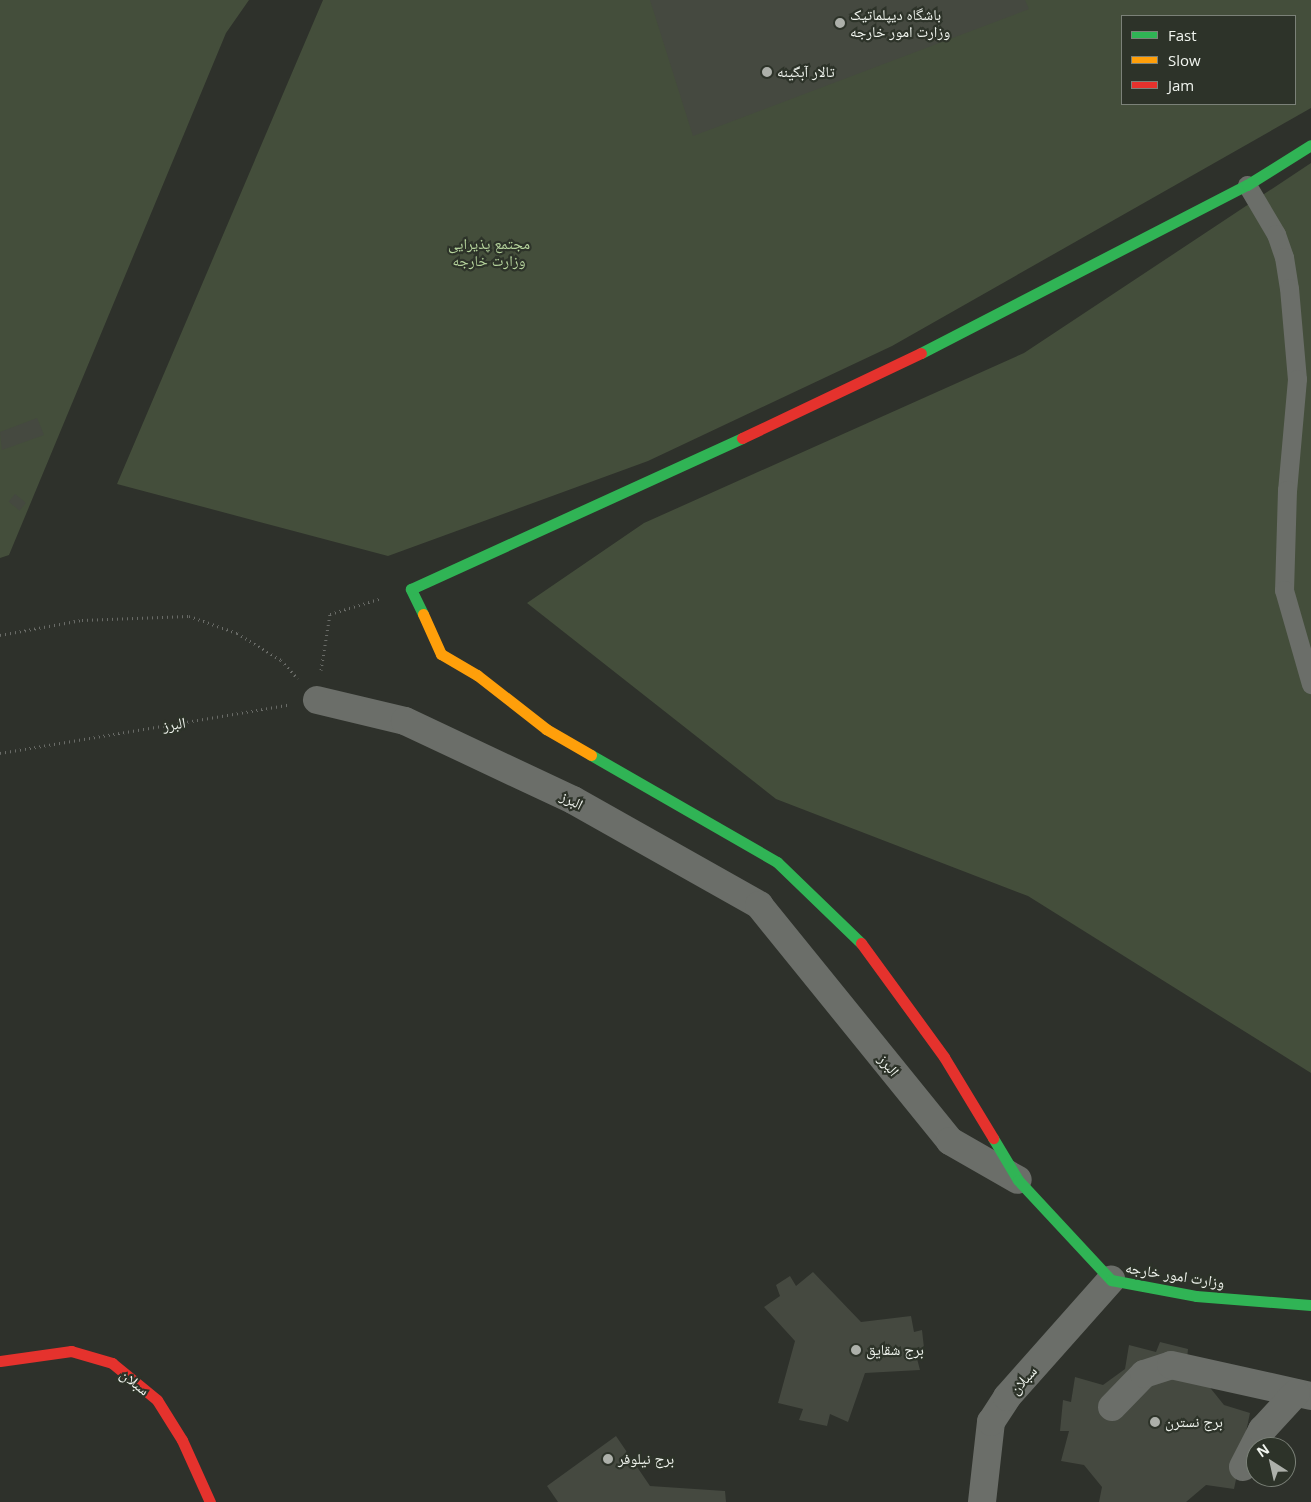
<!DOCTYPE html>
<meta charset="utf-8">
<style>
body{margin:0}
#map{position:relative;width:1311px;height:1502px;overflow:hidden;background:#2e312b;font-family:"Open Sans","Noto Naskh Arabic",sans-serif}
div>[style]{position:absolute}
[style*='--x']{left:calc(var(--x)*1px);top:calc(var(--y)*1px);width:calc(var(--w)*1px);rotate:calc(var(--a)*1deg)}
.green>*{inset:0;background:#444e3b}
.building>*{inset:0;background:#454940;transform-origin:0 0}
.path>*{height:3px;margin-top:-1.5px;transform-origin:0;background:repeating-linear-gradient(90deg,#696b67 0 1px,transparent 0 5px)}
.lane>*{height:19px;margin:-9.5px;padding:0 9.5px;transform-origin:9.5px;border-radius:9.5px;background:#6b6e69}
.street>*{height:28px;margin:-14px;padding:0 14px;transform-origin:14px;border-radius:14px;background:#6b6e69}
.fast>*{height:11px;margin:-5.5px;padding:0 5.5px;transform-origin:5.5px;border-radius:5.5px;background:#30b455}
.slow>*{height:11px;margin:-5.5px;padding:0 5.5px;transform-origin:5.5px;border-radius:5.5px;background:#ff9f0a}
.jam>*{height:11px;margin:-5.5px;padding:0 5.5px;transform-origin:5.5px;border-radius:5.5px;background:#e5322d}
.dots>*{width:14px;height:14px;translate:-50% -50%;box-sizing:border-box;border:2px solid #2d3329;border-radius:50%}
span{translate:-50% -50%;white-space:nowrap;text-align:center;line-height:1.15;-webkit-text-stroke:4.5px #2d3329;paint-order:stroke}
.poi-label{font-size:15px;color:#f1f5ef}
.left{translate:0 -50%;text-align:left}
.park-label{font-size:15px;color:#b5d39c}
.street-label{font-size:15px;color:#f1f5ef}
.legend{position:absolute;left:1121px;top:15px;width:175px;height:90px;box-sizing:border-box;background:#2d3329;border:1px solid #7b8178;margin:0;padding:6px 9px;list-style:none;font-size:15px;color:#f1f5ef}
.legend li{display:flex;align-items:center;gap:10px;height:25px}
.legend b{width:25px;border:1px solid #7b8178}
.north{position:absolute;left:1246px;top:1437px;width:50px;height:50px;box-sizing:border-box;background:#2d3329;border:1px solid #7b8178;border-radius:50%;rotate:325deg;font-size:14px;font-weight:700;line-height:20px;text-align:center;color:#f1f5ef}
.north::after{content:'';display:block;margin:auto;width:18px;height:22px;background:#adb0aa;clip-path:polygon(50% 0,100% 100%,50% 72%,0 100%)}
</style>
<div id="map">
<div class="green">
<div style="clip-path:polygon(0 0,249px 0,226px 33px,9px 555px,0 558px)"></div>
<div style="clip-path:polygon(evenodd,323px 0,1311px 0,1311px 108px,892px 346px,648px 461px,388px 556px,117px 484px,323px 0,1122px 16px,1295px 16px,1295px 104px,1122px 104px,1122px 16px)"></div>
<div style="clip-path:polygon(1311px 163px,1311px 1073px,1028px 896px,776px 799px,527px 603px,644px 523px,1024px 353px)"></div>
</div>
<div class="building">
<div style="clip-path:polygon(650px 0,1025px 0,1029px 9px,693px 136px)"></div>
<div style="clip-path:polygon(37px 418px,44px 435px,2px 450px,0 432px)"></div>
<div style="left:15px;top:494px;width:14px;height:10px;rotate:39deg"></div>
<div style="clip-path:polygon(813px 1272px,861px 1322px,911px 1316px,914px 1332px,922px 1330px,924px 1348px,915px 1351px,920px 1370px,865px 1373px,848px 1422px,830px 1414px,827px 1426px,799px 1420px,803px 1409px,778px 1403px,795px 1341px,764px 1307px,780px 1296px,776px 1285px,790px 1276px,796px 1286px)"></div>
<div style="clip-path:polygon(1160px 1342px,1188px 1349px,1187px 1359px,1224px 1405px,1250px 1413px,1234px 1489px,1206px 1485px,1186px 1502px,1099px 1502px,1102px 1487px,1084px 1465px,1061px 1461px,1069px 1431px,1060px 1431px,1063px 1400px,1071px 1402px,1075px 1377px,1103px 1385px,1125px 1369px,1129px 1345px,1156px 1352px)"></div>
<div style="clip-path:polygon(616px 1436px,650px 1486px,725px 1491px,726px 1502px,558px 1502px,547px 1486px)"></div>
</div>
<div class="path">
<div style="--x:0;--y:635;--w:83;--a:-10.4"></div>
<div style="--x:82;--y:620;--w:107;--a:-2.1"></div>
<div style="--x:189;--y:616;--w:51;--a:19.5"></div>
<div style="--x:237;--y:633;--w:52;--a:31.5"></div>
<div style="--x:281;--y:660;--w:25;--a:48"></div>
<div style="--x:321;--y:670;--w:57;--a:-80.9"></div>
<div style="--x:330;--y:614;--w:54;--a:-17.1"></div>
<div style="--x:0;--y:753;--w:292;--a:-9.5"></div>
</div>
<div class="lane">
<div style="--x:1247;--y:185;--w:57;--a:59.4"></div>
<div style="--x:1276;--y:234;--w:24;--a:71"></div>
<div style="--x:1284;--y:257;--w:31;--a:81"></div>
<div style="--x:1289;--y:288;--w:91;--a:85"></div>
<div style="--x:1297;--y:379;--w:111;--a:95.1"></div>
<div style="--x:1287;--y:490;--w:100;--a:91.7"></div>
<div style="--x:1284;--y:590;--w:98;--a:74"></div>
</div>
<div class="street">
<div style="--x:317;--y:700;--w:90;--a:13.4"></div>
<div style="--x:405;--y:721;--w:186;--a:25.2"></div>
<div style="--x:573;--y:800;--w:214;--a:29.4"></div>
<div style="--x:759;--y:905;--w:304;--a:51"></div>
<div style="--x:950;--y:1141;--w:78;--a:29.8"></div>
<div style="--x:1112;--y:1407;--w:46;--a:-45.9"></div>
<div style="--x:1144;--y:1374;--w:28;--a:-18"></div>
<div style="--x:1171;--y:1365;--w:143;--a:12.5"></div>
<div style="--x:1243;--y:1467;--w:42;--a:-62.8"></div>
<div style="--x:1262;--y:1430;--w:50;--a:-47.4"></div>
<div style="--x:982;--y:1502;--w:81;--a:-83.6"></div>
<div style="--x:991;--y:1422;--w:30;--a:-57"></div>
<div style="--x:1007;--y:1397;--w:157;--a:-48.4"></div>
</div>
<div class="fast">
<div style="--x:921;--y:353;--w:367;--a:-27.3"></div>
<div style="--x:1247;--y:185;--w:75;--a:-32"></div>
<div style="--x:423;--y:614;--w:28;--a:-116"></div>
<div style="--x:411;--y:589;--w:364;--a:-24.5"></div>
<div style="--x:591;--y:755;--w:215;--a:29.9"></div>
<div style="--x:777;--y:862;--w:117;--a:44"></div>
<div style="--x:993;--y:1138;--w:49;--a:59.2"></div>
<div style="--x:1018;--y:1180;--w:137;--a:47.1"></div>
<div style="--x:1111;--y:1280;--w:86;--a:10.7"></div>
<div style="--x:1196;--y:1296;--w:115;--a:4.5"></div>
</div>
<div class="slow">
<div style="--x:423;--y:614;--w:44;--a:65.8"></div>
<div style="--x:441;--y:654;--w:42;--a:30.3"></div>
<div style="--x:477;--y:675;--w:88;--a:38"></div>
<div style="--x:546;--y:729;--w:52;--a:30"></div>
</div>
<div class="jam">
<div style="--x:742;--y:438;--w:198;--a:-25.4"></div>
<div style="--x:861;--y:943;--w:141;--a:53.9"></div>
<div style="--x:944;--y:1057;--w:95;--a:58.8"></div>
<div style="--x:0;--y:1361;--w:72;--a:-8"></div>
<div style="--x:71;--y:1351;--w:43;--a:16.3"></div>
<div style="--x:112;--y:1363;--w:58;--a:39.4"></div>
<div style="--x:157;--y:1400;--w:47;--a:58"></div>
<div style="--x:182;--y:1440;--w:68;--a:65.7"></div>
</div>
<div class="dots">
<div style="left:840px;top:23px;background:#adb0aa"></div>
<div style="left:767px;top:72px;background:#adb0aa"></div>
<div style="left:856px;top:1350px;background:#adb0aa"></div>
<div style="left:1155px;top:1422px;background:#adb0aa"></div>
<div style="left:608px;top:1459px;background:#adb0aa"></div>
</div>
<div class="poi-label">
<span class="left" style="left:850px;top:23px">باشگاه دیپلماتیک<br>وزارت امور خارجه</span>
<span class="left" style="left:777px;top:72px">تالار آبگینه</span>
<span class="left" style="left:866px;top:1350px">برج شقایق</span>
<span class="left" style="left:1165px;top:1422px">برج نسترن</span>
<span class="left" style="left:618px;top:1459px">برج نیلوفر</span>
</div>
<div class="park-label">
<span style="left:489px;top:252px">مجتمع پذیرایی<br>وزارت خارجه</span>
</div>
<div class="street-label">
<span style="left:174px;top:724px;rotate:-9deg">البرز</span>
<span style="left:572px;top:800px;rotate:27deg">البرز</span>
<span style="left:889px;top:1065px;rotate:51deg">البرز</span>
<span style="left:1175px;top:1275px;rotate:9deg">وزارت امور خارجه</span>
<span style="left:1023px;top:1380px;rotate:-48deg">سبلان</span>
<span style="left:135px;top:1382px;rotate:39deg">سبلان</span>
</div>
<ul class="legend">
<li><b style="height:6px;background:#30b455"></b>Fast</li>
<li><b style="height:6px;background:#ff9f0a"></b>Slow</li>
<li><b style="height:6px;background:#e5322d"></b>Jam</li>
</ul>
<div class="north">N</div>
</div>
